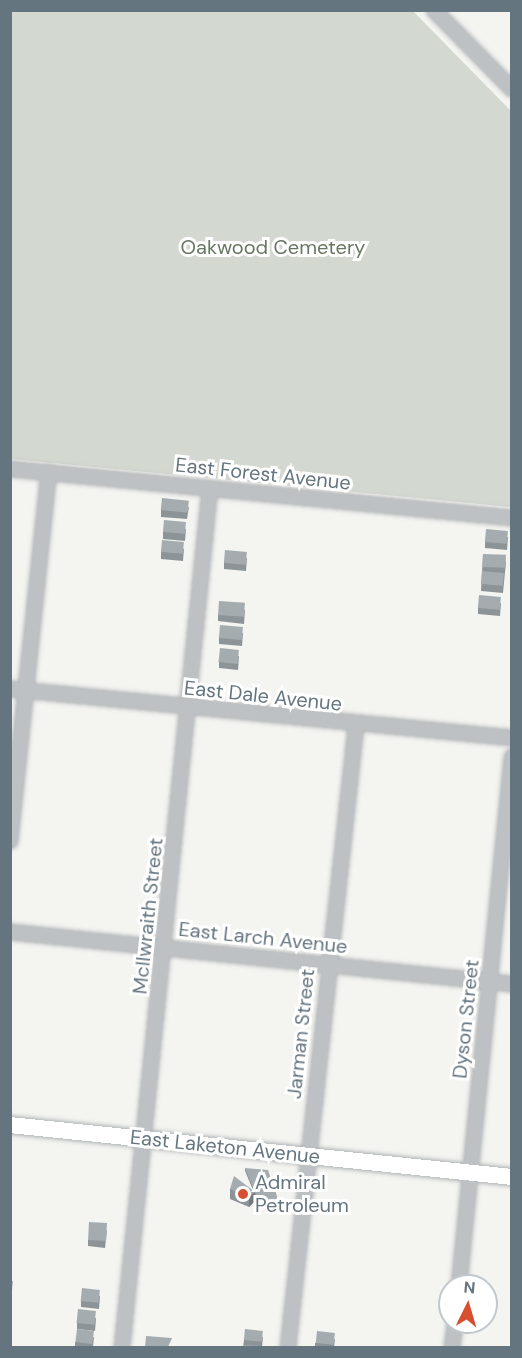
<!DOCTYPE html>
<style>
body{margin:0}
#map{position:relative;width:522px;height:1358px;overflow:hidden;background:#f4f4f0;font-family:"DM Sans",sans-serif}
div>[style]{position:absolute}
[style*='--x']{left:calc(var(--x)*1px);top:calc(var(--y)*1px);width:calc(var(--w)*1px);rotate:calc(var(--a)*1deg)}
.green>*{inset:0;background:#d3d9d0}
.roads{filter:drop-shadow(0 0 2px #b1b5b8) drop-shadow(0 0 2px #b1b5b8)}
.minor>*{height:14px;margin:-7px;padding:0 7px;transform-origin:7px;border-radius:7px;background:#bdc1c4}
.major>*{height:16px;margin:-8px;padding:0 8px;transform-origin:8px;border-radius:8px;background:#fff}
.wall>*{inset:0;background:#8d9497}
.shaded-wall>*{inset:0;background:#73787b}
.building>*{inset:0;background:#a4acb0;transform-origin:0 0}
.dots>*{width:16px;height:16px;translate:-50% -50%;box-sizing:border-box;border:3px solid #fff;border-radius:50%}
span{translate:-50% -50%;white-space:nowrap;text-align:center;line-height:1.15;-webkit-text-stroke:6px #fff;paint-order:stroke}
.park-label{font-size:20px;color:#687763}
.street-label{font-size:20px;color:#65757f}
.poi-label{font-size:20px;color:#65757f}
.left{translate:0 -50%;text-align:left}
.frame{position:absolute;inset:0;border:12px solid #65757f;pointer-events:none}
.north{position:absolute;left:438px;top:1274px;width:60px;height:60px;box-sizing:border-box;background:#fff;border:2px solid #c1c8cc;border-radius:50%;rotate:5deg;font-size:16px;font-weight:700;line-height:24px;text-align:center;color:#65757f}
.north::after{content:'';display:block;margin:auto;width:21px;height:27px;background:#d64f2f;clip-path:polygon(50% 0,100% 100%,50% 72%,0 100%)}
</style>
<div id="map">
<div class="green">
<div style="clip-path:polygon(10px 11px,413px 11px,511px 111px,511px 507px,11px 459px)"></div>
</div>
<div class="roads">
<div class="minor">
<div style="--x:434;--y:10;--w:111;--a:45.4"></div>
<div style="--x:10;--y:469;--w:504;--a:5.57"></div>
<div style="--x:10;--y:689;--w:504;--a:5.57"></div>
<div style="--x:10;--y:841;--w:371;--a:-84"></div>
<div style="--x:10;--y:932;--w:505;--a:5.91"></div>
<div style="--x:459;--y:1286;--w:532;--a:-84.28"></div>
<div style="--x:122;--y:1348;--w:864;--a:-84.16"></div>
<div style="--x:288;--y:1348;--w:626;--a:-83.76"></div>
<div style="--x:452;--y:1348;--w:26;--a:-83"></div>
</div>
<div class="major">
<div style="--x:10;--y:1125;--w:505;--a:5.91"></div>
</div>
</div>
<div class="wall">
<div style="clip-path:polygon(189px 507px,187px 519px,161px 517px,161px 510px)"></div>
<div style="clip-path:polygon(186px 529px,185px 541px,163px 539px,163px 532px)"></div>
<div style="clip-path:polygon(508px 537px,507px 550px,485px 548px,485px 542px)"></div>
<div style="clip-path:polygon(184px 549px,183px 561px,161px 559px,161px 552px)"></div>
<div style="clip-path:polygon(483px 554px,506px 562px,503px 593px,481px 591px)"></div>
<div style="clip-path:polygon(247px 558px,246px 571px,224px 569px,224px 563px)"></div>
<div style="clip-path:polygon(501px 603px,500px 616px,478px 614px,478px 608px)"></div>
<div style="clip-path:polygon(245px 610px,244px 624px,218px 621px,218px 615px)"></div>
<div style="clip-path:polygon(243px 633px,242px 646px,219px 644px,219px 638px)"></div>
<div style="clip-path:polygon(239px 656px,238px 670px,219px 668px,219px 662px)"></div>
<div style="clip-path:polygon(245px 1168px,279px 1202px,279px 1205px,258px 1203px,255px 1195px,255px 1201px,249px 1207px,230px 1199px,230px 1189px,253px 1190px,245px 1171px)"></div>
<div style="clip-path:polygon(107px 1230px,105px 1248px,88px 1246px,88px 1240px)"></div>
<div style="clip-path:polygon(100px 1296px,99px 1309px,81px 1307px,81px 1301px)"></div>
<div style="clip-path:polygon(96px 1318px,95px 1331px,77px 1329px,77px 1323px)"></div>
<div style="clip-path:polygon(94px 1337px,93px 1347px,75px 1347px,75px 1342px)"></div>
<div style="clip-path:polygon(263px 1337px,262px 1347px,243px 1347px,244px 1340px)"></div>
<div style="clip-path:polygon(335px 1339px,334px 1347px,315px 1347px,315px 1343px)"></div>
</div>
<div class="shaded-wall">
<div style="clip-path:polygon(255px 1192px,255px 1201px,249px 1207px,249px 1197px)"></div>
</div>
<div class="building">
<div style="left:162px;top:498px;width:27px;height:12px;rotate:6deg"></div>
<div style="left:164px;top:520px;width:22px;height:12px;rotate:5deg"></div>
<div style="left:486px;top:529px;width:22px;height:13px;rotate:5deg"></div>
<div style="left:162px;top:540px;width:22px;height:12px;rotate:5deg"></div>
<div style="left:225px;top:550px;width:22px;height:13px;rotate:5deg"></div>
<div style="left:483px;top:554px;width:23px;height:13px;rotate:2deg"></div>
<div style="left:482px;top:571px;width:22px;height:13px;rotate:5deg"></div>
<div style="left:479px;top:595px;width:22px;height:13px;rotate:5deg"></div>
<div style="left:219px;top:601px;width:26px;height:14px;rotate:4deg"></div>
<div style="left:220px;top:625px;width:23px;height:13px;rotate:5deg"></div>
<div style="left:220px;top:648px;width:19px;height:14px;rotate:6deg"></div>
<div style="clip-path:polygon(245px 1168px,268px 1170px,279px 1202px,258px 1200px)"></div>
<div style="clip-path:polygon(234px 1176px,255px 1192px,249px 1197px,230px 1189px)"></div>
<div style="left:89px;top:1222px;width:18px;height:18px;rotate:3deg"></div>
<div style="clip-path:polygon(10px 1281px,13px 1281px,12px 1290px,10px 1290px)"></div>
<div style="left:82px;top:1288px;width:18px;height:13px;rotate:6deg"></div>
<div style="left:78px;top:1309px;width:18px;height:14px;rotate:6deg"></div>
<div style="left:77px;top:1329px;width:17px;height:13px;rotate:7deg"></div>
<div style="left:245px;top:1329px;width:18px;height:11px;rotate:6deg"></div>
<div style="left:317px;top:1331px;width:18px;height:12px;rotate:6deg"></div>
<div style="clip-path:polygon(146px 1336px,172px 1338px,168px 1347px,145px 1347px)"></div>
<div style="clip-path:polygon(243px 1345px,261px 1346px,261px 1347px,243px 1347px)"></div>
</div>
<div class="dots">
<div style="left:243px;top:1194px;background:#d64f2f"></div>
</div>
<div class="park-label">
<span style="left:273px;top:247px">Oakwood Cemetery</span>
</div>
<div class="street-label">
<span style="left:263px;top:474px;rotate:6deg">East Forest Avenue</span>
<span style="left:263px;top:696px;rotate:6deg">East Dale Avenue</span>
<span style="left:148px;top:916px;rotate:-84deg">McIlwraith Street</span>
<span style="left:263px;top:938px;rotate:6deg">East Larch Avenue</span>
<span style="left:466px;top:1019px;rotate:-84deg">Dyson Street</span>
<span style="left:301px;top:1034px;rotate:-84deg">Jarman Street</span>
<span style="left:225px;top:1147px;rotate:6deg">East Laketon Avenue</span>
</div>
<div class="poi-label">
<span class="left" style="left:255px;top:1194px">Admiral<br>Petroleum</span>
</div>
<div class="frame"></div>
<div class="north">N</div>
</div>
